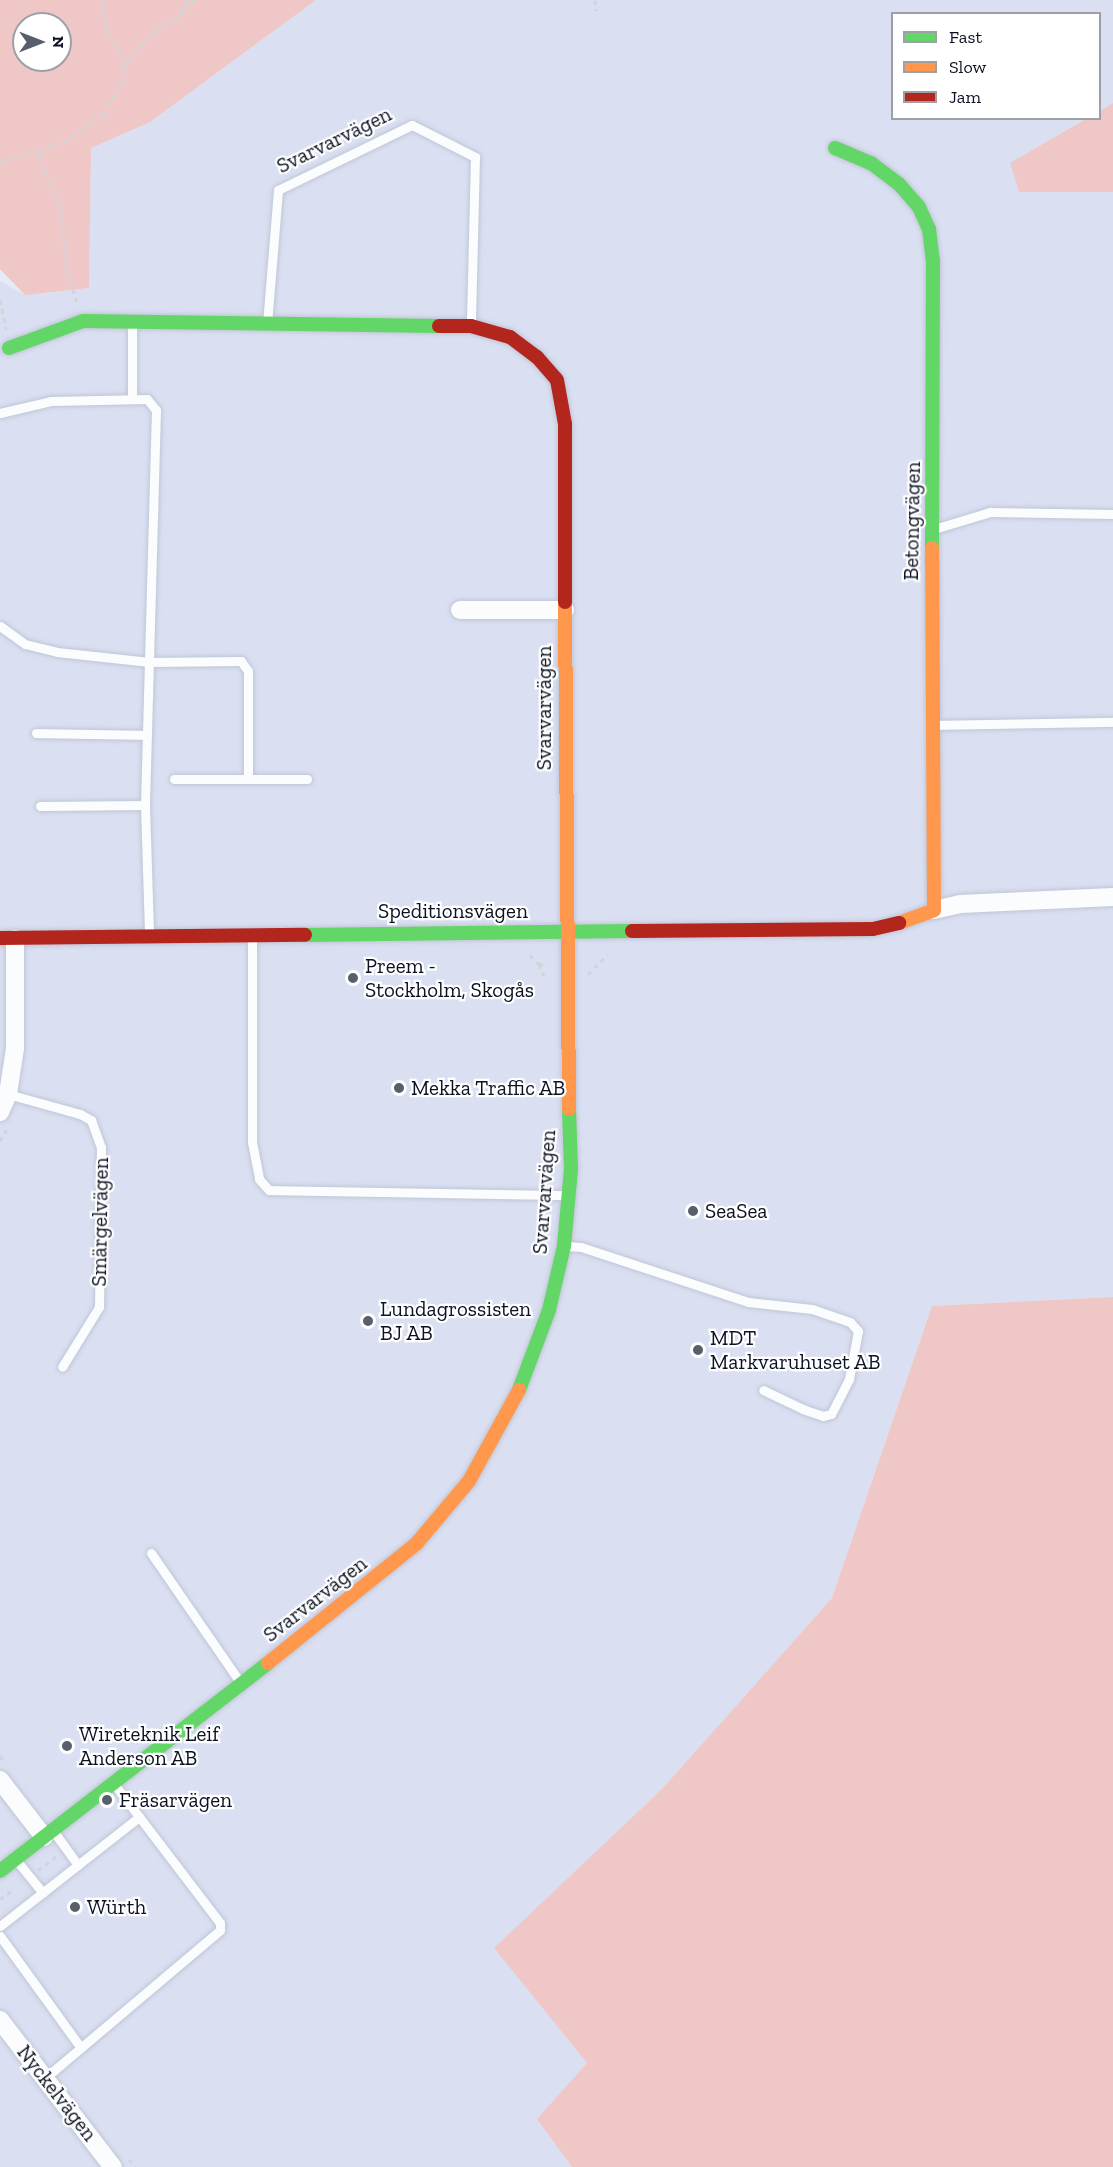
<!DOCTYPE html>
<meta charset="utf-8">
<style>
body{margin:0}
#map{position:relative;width:1113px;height:2167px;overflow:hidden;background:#e6eaf5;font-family:"Zilla Slab",serif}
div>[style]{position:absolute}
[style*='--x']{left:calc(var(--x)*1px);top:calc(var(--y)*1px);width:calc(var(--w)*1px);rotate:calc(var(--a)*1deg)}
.built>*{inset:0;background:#dae0f2}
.green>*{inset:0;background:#eec7c6}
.path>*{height:3px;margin-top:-1.5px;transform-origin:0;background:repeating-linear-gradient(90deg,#d2d4d8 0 4.5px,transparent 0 9px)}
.roads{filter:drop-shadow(0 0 2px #c1c6d5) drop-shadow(0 0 2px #c1c6d5)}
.lane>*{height:9px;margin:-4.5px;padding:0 4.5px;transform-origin:4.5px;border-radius:4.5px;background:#fbfcfe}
.street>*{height:18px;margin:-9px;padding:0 9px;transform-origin:9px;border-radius:9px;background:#fbfcfe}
.fast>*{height:14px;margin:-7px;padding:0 7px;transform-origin:7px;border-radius:7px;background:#63d668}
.slow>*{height:14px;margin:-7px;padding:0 7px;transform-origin:7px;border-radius:7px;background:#ff974d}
.jam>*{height:14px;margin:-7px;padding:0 7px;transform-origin:7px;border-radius:7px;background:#b3261e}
.dots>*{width:16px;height:16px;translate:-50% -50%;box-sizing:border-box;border:3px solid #fff;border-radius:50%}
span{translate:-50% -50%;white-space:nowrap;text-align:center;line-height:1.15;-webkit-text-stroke:4.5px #fff;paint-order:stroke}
.street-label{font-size:21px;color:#0c1223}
.poi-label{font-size:21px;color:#0c1223}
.left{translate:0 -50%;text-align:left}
.legend{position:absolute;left:891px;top:12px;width:210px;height:108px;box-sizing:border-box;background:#fff;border:2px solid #9ea0a7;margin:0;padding:8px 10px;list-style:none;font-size:18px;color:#0c1223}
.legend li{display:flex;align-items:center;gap:12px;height:30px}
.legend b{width:30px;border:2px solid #9ea0a7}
.north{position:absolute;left:12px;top:12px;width:60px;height:60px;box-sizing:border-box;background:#fff;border:2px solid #9ea0a7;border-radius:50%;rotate:90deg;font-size:16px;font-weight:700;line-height:24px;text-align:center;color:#0c1223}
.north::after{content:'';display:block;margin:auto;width:21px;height:27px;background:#585e6c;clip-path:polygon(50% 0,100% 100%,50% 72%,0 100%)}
</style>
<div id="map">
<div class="built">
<div style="clip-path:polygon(316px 0,1113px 0,1113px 103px,1100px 111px,1100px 14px,892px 14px,892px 118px,1086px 119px,1011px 163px,1019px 192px,1113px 192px,1113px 1297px,932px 1306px,832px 1598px,662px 1789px,495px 1948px,587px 2063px,538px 2119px,572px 2167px,0 2167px,0 281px,25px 295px,89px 288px,91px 148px,150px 122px)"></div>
</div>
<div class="green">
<div style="clip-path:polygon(evenodd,0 0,316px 0,150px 122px,91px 148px,89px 288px,25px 295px,0 269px,0 0,24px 24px,60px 24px,60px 60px,24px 60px,24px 24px)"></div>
<div style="clip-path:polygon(1113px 103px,1113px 192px,1019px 192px,1010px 163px,1086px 119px,1100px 118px,1100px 111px)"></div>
<div style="clip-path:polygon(1113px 1297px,1113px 2167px,572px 2167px,537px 2119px,587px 2063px,494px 1948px,662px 1789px,832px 1598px,932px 1306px)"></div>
</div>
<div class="path">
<div style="--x:101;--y:0;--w:35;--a:78"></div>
<div style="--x:108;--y:34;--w:35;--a:57"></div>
<div style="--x:595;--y:0;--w:11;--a:85"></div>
<div style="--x:182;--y:11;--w:13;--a:-61"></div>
<div style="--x:0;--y:162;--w:39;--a:-17"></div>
<div style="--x:0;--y:300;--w:30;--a:78"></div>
<div style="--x:77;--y:302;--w:33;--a:-108"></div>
<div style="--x:67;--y:271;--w:62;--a:-95.5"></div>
<div style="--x:61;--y:209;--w:63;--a:-112.5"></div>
<div style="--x:37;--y:151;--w:28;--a:-19"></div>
<div style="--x:63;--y:142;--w:48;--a:-34"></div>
<div style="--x:103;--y:115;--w:39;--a:-60"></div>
<div style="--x:123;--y:81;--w:13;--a:-90"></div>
<div style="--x:123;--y:68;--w:53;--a:-48.8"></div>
<div style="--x:158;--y:28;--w:26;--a:-31"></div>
<div style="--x:180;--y:15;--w:21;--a:-47"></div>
<div style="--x:530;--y:955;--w:13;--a:45"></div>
<div style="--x:539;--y:964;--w:7;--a:0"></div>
<div style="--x:539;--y:964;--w:13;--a:67"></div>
<div style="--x:588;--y:974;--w:28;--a:-45"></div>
<div style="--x:0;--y:1141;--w:16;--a:-60"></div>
<div style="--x:0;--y:1756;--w:9;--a:54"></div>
<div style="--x:38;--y:1870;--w:24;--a:-36"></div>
<div style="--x:0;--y:1899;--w:17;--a:-36"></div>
<div style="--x:129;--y:2159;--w:10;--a:53"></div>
</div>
<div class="roads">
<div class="lane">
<div style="--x:267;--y:324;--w:134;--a:-85.3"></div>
<div style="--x:278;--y:190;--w:149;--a:-25.9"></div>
<div style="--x:412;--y:125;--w:71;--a:26.9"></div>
<div style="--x:475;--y:157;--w:169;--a:91.4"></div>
<div style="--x:132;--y:399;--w:74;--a:-90"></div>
<div style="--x:0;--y:413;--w:52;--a:-13.2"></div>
<div style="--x:51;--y:401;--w:96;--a:-1.2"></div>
<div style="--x:147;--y:399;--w:14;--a:51"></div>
<div style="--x:156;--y:410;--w:395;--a:91.6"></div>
<div style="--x:145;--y:805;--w:130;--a:88.2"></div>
<div style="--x:934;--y:529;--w:59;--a:-16.9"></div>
<div style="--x:990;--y:512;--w:123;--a:0.9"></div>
<div style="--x:0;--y:626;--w:31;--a:36"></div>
<div style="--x:25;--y:644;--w:33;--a:14"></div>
<div style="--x:57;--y:652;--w:93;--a:6.2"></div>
<div style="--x:149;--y:662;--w:92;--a:-0.6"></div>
<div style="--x:241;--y:661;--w:12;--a:55"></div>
<div style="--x:248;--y:671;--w:108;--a:90"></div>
<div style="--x:934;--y:725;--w:179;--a:-1"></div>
<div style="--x:36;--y:733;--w:111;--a:1"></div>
<div style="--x:174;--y:779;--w:133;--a:0"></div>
<div style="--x:40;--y:806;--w:105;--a:-0.5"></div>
<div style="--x:252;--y:936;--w:206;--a:90"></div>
<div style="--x:252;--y:1142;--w:38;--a:79"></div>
<div style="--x:259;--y:1179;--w:15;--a:48"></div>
<div style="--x:269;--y:1190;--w:297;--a:1"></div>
<div style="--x:8;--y:1094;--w:75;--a:15.5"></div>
<div style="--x:80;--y:1114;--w:13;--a:29"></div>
<div style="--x:91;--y:1120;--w:29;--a:70"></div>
<div style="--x:101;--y:1147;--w:160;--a:90.7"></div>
<div style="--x:99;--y:1307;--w:70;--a:121.7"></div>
<div style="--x:567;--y:1246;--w:14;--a:4"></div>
<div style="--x:581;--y:1247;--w:176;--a:18.2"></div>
<div style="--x:748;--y:1302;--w:64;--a:6.2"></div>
<div style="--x:812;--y:1309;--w:40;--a:18.9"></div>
<div style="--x:850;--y:1322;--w:12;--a:48"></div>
<div style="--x:858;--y:1331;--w:49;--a:100.6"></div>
<div style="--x:849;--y:1379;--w:39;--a:117"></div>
<div style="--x:831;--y:1414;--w:8;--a:166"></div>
<div style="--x:823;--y:1416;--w:21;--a:-161"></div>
<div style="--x:803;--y:1409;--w:44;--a:-154.6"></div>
<div style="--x:151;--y:1553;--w:157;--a:55.4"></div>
<div style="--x:54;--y:1832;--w:41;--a:54"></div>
<div style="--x:17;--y:1861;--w:41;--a:50.9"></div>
<div style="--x:0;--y:1926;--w:177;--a:-38.1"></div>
<div style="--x:0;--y:1936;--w:138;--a:54.1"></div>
<div style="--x:45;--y:2078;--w:229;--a:-40.2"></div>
<div style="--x:220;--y:1930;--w:7;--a:-90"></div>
<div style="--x:220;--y:1923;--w:173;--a:-127.3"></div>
</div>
<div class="street">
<div style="--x:460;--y:610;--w:105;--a:0"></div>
<div style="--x:934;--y:910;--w:27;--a:-13"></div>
<div style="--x:960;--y:904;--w:153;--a:-2.6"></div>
<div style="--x:0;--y:1112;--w:20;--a:-66"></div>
<div style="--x:8;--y:1094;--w:47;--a:-81.3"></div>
<div style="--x:15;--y:1048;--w:109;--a:-90"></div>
<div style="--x:0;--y:1780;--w:72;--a:52.3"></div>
<div style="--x:0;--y:2020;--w:185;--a:52.5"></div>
</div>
<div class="fast">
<div style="--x:835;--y:148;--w:39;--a:23"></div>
<div style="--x:871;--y:163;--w:35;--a:37"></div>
<div style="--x:899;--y:184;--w:30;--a:49"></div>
<div style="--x:919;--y:207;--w:24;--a:66"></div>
<div style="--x:929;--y:229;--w:32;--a:83"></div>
<div style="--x:933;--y:261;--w:287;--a:90.2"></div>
<div style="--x:9;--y:348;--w:79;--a:-20"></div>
<div style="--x:83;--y:321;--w:356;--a:0.8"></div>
<div style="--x:305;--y:935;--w:327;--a:-0.7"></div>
<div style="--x:519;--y:1390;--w:85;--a:-69.4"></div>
<div style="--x:549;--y:1310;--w:66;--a:-76.8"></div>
<div style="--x:564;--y:1246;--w:77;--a:-84.8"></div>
<div style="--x:571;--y:1169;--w:60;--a:-91.9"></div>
<div style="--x:0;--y:1871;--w:339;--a:-37.8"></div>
</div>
<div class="slow">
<div style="--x:565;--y:602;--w:507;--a:89.55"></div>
<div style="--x:899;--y:923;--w:37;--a:-20"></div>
<div style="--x:934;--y:910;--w:362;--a:-90.3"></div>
<div style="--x:268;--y:1663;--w:191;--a:-38.8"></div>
<div style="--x:417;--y:1543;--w:81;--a:-50"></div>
<div style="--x:469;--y:1481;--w:104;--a:-61.2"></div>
</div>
<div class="jam">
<div style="--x:439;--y:326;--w:32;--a:0"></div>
<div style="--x:471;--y:326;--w:41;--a:15.8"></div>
<div style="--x:510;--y:337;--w:34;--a:37"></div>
<div style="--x:537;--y:357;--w:30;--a:49"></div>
<div style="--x:557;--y:380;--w:45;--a:79.7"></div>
<div style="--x:565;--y:424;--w:178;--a:90"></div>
<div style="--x:632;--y:931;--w:241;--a:-0.5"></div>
<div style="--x:873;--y:929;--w:27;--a:-13"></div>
<div style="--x:0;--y:938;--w:305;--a:-0.6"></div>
</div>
</div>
<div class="dots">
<div style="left:353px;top:978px;background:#585e6c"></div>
<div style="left:399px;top:1088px;background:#585e6c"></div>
<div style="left:693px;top:1211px;background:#585e6c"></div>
<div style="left:368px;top:1321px;background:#585e6c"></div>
<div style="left:698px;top:1350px;background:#585e6c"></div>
<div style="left:67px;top:1746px;background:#585e6c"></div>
<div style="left:107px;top:1800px;background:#585e6c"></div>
<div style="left:75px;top:1907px;background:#585e6c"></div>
</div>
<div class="street-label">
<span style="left:334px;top:140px;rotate:-26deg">Svarvarvägen</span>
<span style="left:912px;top:521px;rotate:-89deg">Betongvägen</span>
<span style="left:544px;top:708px;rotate:-90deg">Svarvarvägen</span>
<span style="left:453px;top:911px">Speditionsvägen</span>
<span style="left:544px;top:1192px;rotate:-86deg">Svarvarvägen</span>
<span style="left:100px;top:1222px;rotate:-89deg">Smärgelvägen</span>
<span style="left:315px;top:1599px;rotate:-38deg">Svarvarvägen</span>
<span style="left:57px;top:2093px;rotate:52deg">Nyckelvägen</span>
</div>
<div class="poi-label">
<span class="left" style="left:365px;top:978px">Preem -<br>Stockholm, Skogås</span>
<span class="left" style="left:411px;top:1088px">Mekka Traffic AB</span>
<span class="left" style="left:705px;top:1211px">SeaSea</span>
<span class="left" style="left:380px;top:1321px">Lundagrossisten<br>BJ AB</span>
<span class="left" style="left:710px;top:1350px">MDT<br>Markvaruhuset AB</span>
<span class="left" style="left:79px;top:1746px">Wireteknik Leif<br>Anderson AB</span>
<span class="left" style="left:119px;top:1800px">Fräsarvägen</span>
<span class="left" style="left:87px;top:1907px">Würth</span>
</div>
<ul class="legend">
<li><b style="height:8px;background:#63d668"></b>Fast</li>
<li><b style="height:8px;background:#ff974d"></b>Slow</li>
<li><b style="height:8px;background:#b3261e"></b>Jam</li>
</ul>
<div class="north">N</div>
</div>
